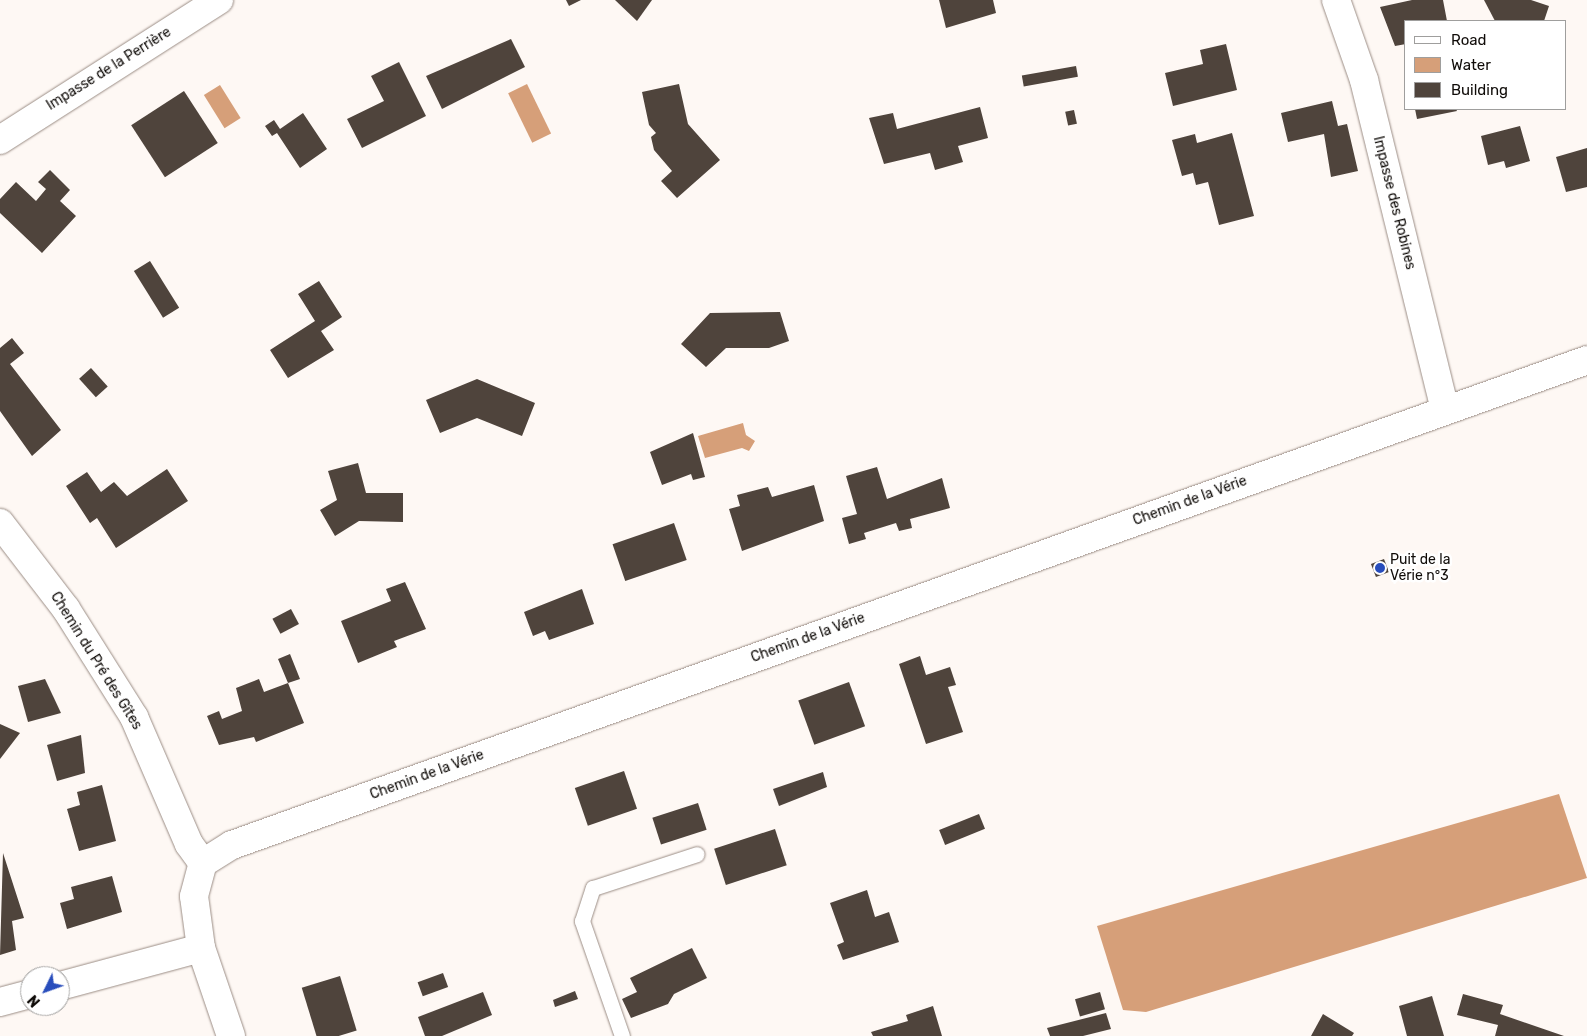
<!DOCTYPE html>
<meta charset="utf-8">
<style>
body{margin:0}
#map{position:relative;width:1587px;height:1036px;overflow:hidden;background:#fef8f4;font-family:Rubik,sans-serif}
div>[style]{position:absolute}
[style*='--x']{left:calc(var(--x)*1px);top:calc(var(--y)*1px);width:calc(var(--w)*1px);rotate:calc(var(--a)*1deg)}
.water>*{inset:0;background:#d69f79;transform-origin:0 0}
.building>*{inset:0;background:#4f443c;transform-origin:0 0}
.roads{filter:drop-shadow(0 0 1px #9b8d85) drop-shadow(0 0 1px #9b8d85)}
.service>*{height:15px;margin:-7.5px;padding:0 7.5px;transform-origin:7.5px;border-radius:7.5px;background:#fff}
.minor>*{height:28px;margin:-14px;padding:0 14px;transform-origin:14px;border-radius:14px;background:#fff}
.dots>*{width:14px;height:14px;translate:-50% -50%;box-sizing:border-box;border:2px solid #fff;border-radius:50%}
span{translate:-50% -50%;white-space:nowrap;text-align:center;line-height:1.15;-webkit-text-stroke:5px #fff;paint-order:stroke}
.street-label{font-size:14px;color:#100c09}
.poi-label{font-size:14px;color:#100c09}
.left{translate:0 -50%;text-align:left}
.legend{position:absolute;left:1404px;top:20px;width:162px;height:90px;box-sizing:border-box;background:#fff;border:1px solid #9f9e9d;margin:0;padding:6px 9px;list-style:none;font-size:15px;color:#100c09}
.legend li{display:flex;align-items:center;gap:10px;height:25px}
.legend b{width:25px;border:1px solid #9f9e9d}
.north{position:absolute;left:20px;top:966px;width:50px;height:50px;box-sizing:border-box;background:#fff;border:1px solid #9f9e9d;border-radius:50%;rotate:228deg;font-size:14px;font-weight:700;line-height:20px;text-align:center;color:#100c09}
.north::after{content:'';display:block;margin:auto;width:18px;height:22px;background:#284dbc;clip-path:polygon(50% 0,100% 100%,50% 72%,0 100%)}
</style>
<div id="map">
<div class="water">
<div style="left:527px;top:84px;width:55px;height:21px;rotate:64deg"></div>
<div style="left:220px;top:85px;width:39px;height:19px;rotate:58deg"></div>
<div style="clip-path:polygon(743px 423px,746px 435px,755px 441px,749px 451px,742px 448px,705px 458px,698px 436px)"></div>
<div style="clip-path:polygon(1559px 794px,1587px 878px,1146px 1012px,1123px 1010px,1097px 926px)"></div>
</div>
<div class="building">
<div style="clip-path:polygon(566px 0,581px 0,569px 6px)"></div>
<div style="clip-path:polygon(615px 0,652px 0,637px 21px)"></div>
<div style="clip-path:polygon(939px 0,993px 0,996px 13px,946px 28px)"></div>
<div style="clip-path:polygon(1412px 0,1443px 0,1447px 21px,1406px 21px,1406px 44px,1395px 46px,1380px 7px)"></div>
<div style="clip-path:polygon(1484px 0,1531px 0,1549px 6px,1544px 21px,1495px 21px)"></div>
<div style="clip-path:polygon(511px 39px,525px 67px,442px 109px,426px 76px)"></div>
<div style="clip-path:polygon(1226px 44px,1237px 90px,1173px 106px,1165px 73px,1203px 64px,1200px 50px)"></div>
<div style="clip-path:polygon(399px 62px,426px 116px,362px 148px,347px 119px,384px 101px,371px 76px)"></div>
<div style="left:1076px;top:66px;width:11px;height:55px;rotate:80deg"></div>
<div style="clip-path:polygon(679px 84px,688px 124px,720px 160px,677px 198px,661px 181px,672px 171px,654px 150px,651px 137px,656px 133px,649px 125px,642px 92px)"></div>
<div style="left:184px;top:91px;width:62px;height:63px;rotate:57deg"></div>
<div style="clip-path:polygon(1332px 101px,1338px 126px,1347px 124px,1358px 171px,1331px 177px,1324px 134px,1288px 142px,1281px 113px)"></div>
<div style="clip-path:polygon(980px 107px,988px 138px,958px 146px,963px 162px,935px 170px,930px 153px,884px 164px,869px 118px,893px 113px,897px 129px)"></div>
<div style="clip-path:polygon(1415px 109px,1456px 109px,1457px 111px,1417px 119px)"></div>
<div style="left:1074px;top:110px;width:14px;height:9px;rotate:78deg"></div>
<div style="clip-path:polygon(303px 113px,327px 149px,300px 168px,277px 133px,272px 136px,265px 126px,274px 120px,280px 129px)"></div>
<div style="clip-path:polygon(1520px 126px,1530px 161px,1506px 168px,1504px 161px,1488px 165px,1481px 136px)"></div>
<div style="clip-path:polygon(1232px 133px,1254px 216px,1219px 225px,1208px 182px,1196px 185px,1193px 173px,1182px 176px,1172px 140px,1195px 134px,1197px 143px)"></div>
<div style="clip-path:polygon(1587px 148px,1587px 187px,1566px 192px,1556px 157px)"></div>
<div style="clip-path:polygon(50px 170px,70px 190px,60px 201px,76px 216px,42px 253px,0 213px,0 199px,16px 182px,36px 201px,46px 189px,38px 182px)"></div>
<div style="left:150px;top:261px;width:55px;height:19px;rotate:58deg"></div>
<div style="clip-path:polygon(319px 281px,342px 317px,321px 331px,334px 350px,288px 378px,270px 350px,315px 321px,298px 294px)"></div>
<div style="clip-path:polygon(780px 312px,789px 341px,769px 348px,726px 348px,706px 367px,681px 344px,710px 313px)"></div>
<div style="clip-path:polygon(12px 338px,24px 353px,10px 364px,61px 430px,32px 456px,0 411px,0 348px)"></div>
<div style="left:91px;top:368px;width:25px;height:16px;rotate:48deg"></div>
<div style="clip-path:polygon(477px 379px,535px 403px,522px 436px,477px 418px,440px 433px,426px 400px)"></div>
<div style="clip-path:polygon(693px 433px,705px 477px,693px 480px,691px 474px,662px 485px,650px 452px)"></div>
<div style="clip-path:polygon(358px 463px,366px 493px,403px 493px,403px 522px,359px 521px,335px 536px,320px 510px,337px 500px,328px 471px)"></div>
<div style="clip-path:polygon(877px 467px,887px 499px,942px 478px,950px 508px,910px 519px,912px 528px,899px 531px,896px 523px,864px 533px,866px 539px,849px 544px,842px 518px,857px 514px,846px 476px)"></div>
<div style="clip-path:polygon(167px 469px,188px 501px,116px 548px,97px 518px,90px 523px,66px 486px,87px 472px,101px 492px,114px 482px,127px 496px)"></div>
<div style="clip-path:polygon(814px 485px,824px 521px,742px 551px,729px 509px,740px 506px,737px 495px,768px 487px,772px 497px)"></div>
<div style="left:674px;top:523px;width:39px;height:65px;rotate:71deg"></div>
<div style="left:1384px;top:559px;width:14px;height:14px;rotate:69deg"></div>
<div style="clip-path:polygon(405px 582px,426px 629px,394px 641px,397px 647px,358px 663px,341px 621px,391px 601px,386px 589px)"></div>
<div style="clip-path:polygon(582px 589px,594px 624px,549px 640px,545px 631px,533px 636px,524px 612px)"></div>
<div style="left:291px;top:609px;width:17px;height:21px;rotate:62deg"></div>
<div style="clip-path:polygon(290px 654px,300px 679px,288px 683px,304px 723px,256px 742px,254px 737px,219px 745px,207px 716px,219px 711px,222px 719px,242px 711px,236px 688px,259px 679px,264px 692px,288px 683px,278px 659px)"></div>
<div style="clip-path:polygon(920px 656px,926px 675px,950px 667px,956px 685px,948px 687px,963px 732px,926px 744px,899px 664px)"></div>
<div style="clip-path:polygon(45px 679px,61px 713px,28px 722px,18px 686px)"></div>
<div style="left:849px;top:682px;width:47px;height:54px;rotate:70deg"></div>
<div style="clip-path:polygon(0 724px,20px 733px,0 759px)"></div>
<div style="clip-path:polygon(81px 735px,85px 773px,57px 781px,47px 745px)"></div>
<div style="left:624px;top:771px;width:40px;height:52px;rotate:71deg"></div>
<div style="clip-path:polygon(823px 772px,827px 787px,779px 806px,773px 789px)"></div>
<div style="clip-path:polygon(102px 785px,116px 841px,79px 851px,67px 809px,80px 805px,77px 792px)"></div>
<div style="left:698px;top:803px;width:28px;height:48px;rotate:72deg"></div>
<div style="left:979px;top:814px;width:16px;height:43px;rotate:68deg"></div>
<div style="left:775px;top:829px;width:38px;height:64px;rotate:72deg"></div>
<div style="clip-path:polygon(3px 853px,24px 918px,12px 921px,16px 950px,0 955px)"></div>
<div style="clip-path:polygon(112px 876px,122px 912px,67px 929px,60px 903px,74px 899px,71px 887px)"></div>
<div style="clip-path:polygon(867px 890px,875px 917px,889px 912px,899px 942px,843px 960px,837px 945px,844px 942px,830px 903px)"></div>
<div style="clip-path:polygon(692px 948px,707px 978px,674px 994px,668px 1004px,631px 1018px,622px 999px,637px 992px,630px 978px)"></div>
<div style="left:443px;top:973px;width:15px;height:27px;rotate:70deg"></div>
<div style="left:340px;top:976px;width:57px;height:40px;rotate:73deg"></div>
<div style="clip-path:polygon(575px 991px,578px 999px,555px 1007px,553px 1000px)"></div>
<div style="clip-path:polygon(483px 992px,492px 1015px,442px 1036px,425px 1036px,418px 1017px)"></div>
<div style="left:1100px;top:992px;width:18px;height:26px;rotate:74deg"></div>
<div style="clip-path:polygon(1463px 994px,1503px 1005px,1500px 1014px,1564px 1036px,1495px 1036px,1498px 1025px,1457px 1015px)"></div>
<div style="clip-path:polygon(1432px 996px,1444px 1036px,1407px 1036px,1399px 1006px)"></div>
<div style="clip-path:polygon(933px 1006px,942px 1036px,873px 1036px,871px 1032px,908px 1021px,906px 1015px)"></div>
<div style="clip-path:polygon(1106px 1013px,1111px 1029px,1083px 1036px,1050px 1036px,1047px 1028px)"></div>
<div style="clip-path:polygon(1323px 1014px,1354px 1033px,1352px 1036px,1311px 1036px)"></div>
</div>
<div class="roads">
<div class="service">
<div style="--x:622;--y:1036;--w:122;--a:-109.2"></div>
<div style="--x:582;--y:921;--w:35;--a:-72"></div>
<div style="--x:593;--y:888;--w:109;--a:-18.1"></div>
</div>
<div class="minor">
<div style="--x:1336;--y:0;--w:85;--a:70.7"></div>
<div style="--x:1364;--y:80;--w:339;--a:76.2"></div>
<div style="--x:0;--y:140;--w:260;--a:-32.6"></div>
<div style="--x:0;--y:523;--w:108;--a:52.5"></div>
<div style="--x:66;--y:609;--w:128;--a:57.8"></div>
<div style="--x:134;--y:717;--w:138;--a:66.6"></div>
<div style="--x:189;--y:844;--w:24;--a:54"></div>
<div style="--x:60;--y:986;--w:146;--a:-15.1"></div>
<div style="--x:0;--y:1002;--w:31;--a:-15"></div>
<div style="--x:231;--y:1036;--w:93;--a:-108.8"></div>
<div style="--x:201;--y:948;--w:52;--a:-97.7"></div>
<div style="--x:194;--y:896;--w:34;--a:-75"></div>
<div style="--x:203;--y:863;--w:34;--a:-32"></div>
<div style="--x:232;--y:845;--w:1439;--a:-19.69"></div>
</div>
</div>
<div class="dots">
<div style="left:1380px;top:568px;background:#284dbc"></div>
</div>
<div class="street-label">
<span style="left:109px;top:69px;rotate:-32deg">Impasse de la Perrière</span>
<span style="left:1394px;top:203px;rotate:76deg">Impasse des Robines</span>
<span style="left:1190px;top:501px;rotate:-20deg">Chemin de la Vérie</span>
<span style="left:808px;top:638px;rotate:-20deg">Chemin de la Vérie</span>
<span style="left:96px;top:661px;rotate:58deg">Chemin du Pré des Gîtes</span>
<span style="left:427px;top:775px;rotate:-20deg">Chemin de la Vérie</span>
</div>
<div class="poi-label">
<span class="left" style="left:1390px;top:568px">Puit de la<br>Vérie n°3</span>
</div>
<ul class="legend">
<li><b style="height:6px;background:#fff"></b>Road</li>
<li><b style="height:14px;background:#d69f79"></b>Water</li>
<li><b style="height:14px;background:#4f443c"></b>Building</li>
</ul>
<div class="north">N</div>
</div>
